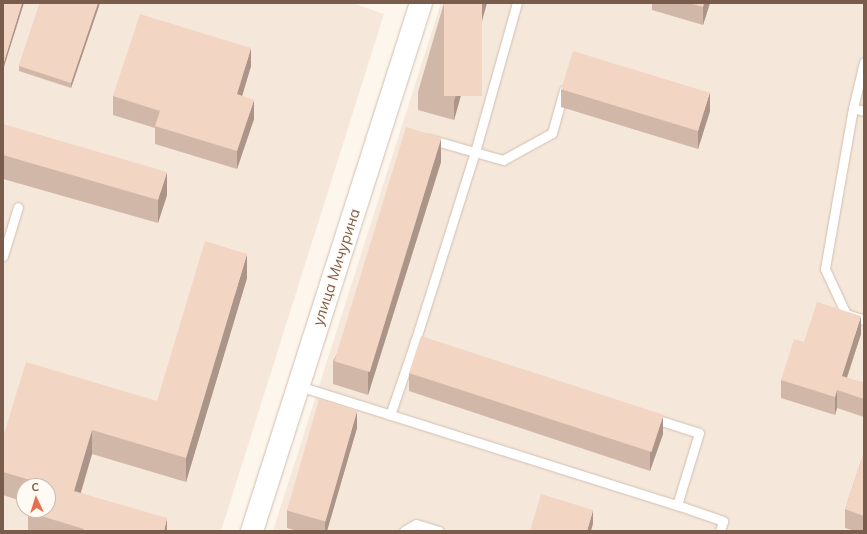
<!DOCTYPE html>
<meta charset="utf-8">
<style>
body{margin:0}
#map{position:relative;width:867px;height:534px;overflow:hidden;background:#fdf6ec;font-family:Mulish,sans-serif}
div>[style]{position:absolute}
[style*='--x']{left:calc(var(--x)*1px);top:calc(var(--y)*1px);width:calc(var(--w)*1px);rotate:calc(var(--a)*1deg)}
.residential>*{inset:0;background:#f5e8da}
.roads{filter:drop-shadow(0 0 1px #d1beb0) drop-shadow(0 0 1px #d1beb0)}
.service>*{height:9px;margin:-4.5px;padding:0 4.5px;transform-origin:4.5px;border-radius:4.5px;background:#fff}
.tertiary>*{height:22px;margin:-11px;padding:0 11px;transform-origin:11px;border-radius:11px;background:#fff}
.wall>*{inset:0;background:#d1b7a8}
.shaded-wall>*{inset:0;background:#aa9588}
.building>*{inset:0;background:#f3d5c3;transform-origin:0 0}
span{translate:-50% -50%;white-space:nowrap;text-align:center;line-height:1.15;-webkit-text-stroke:3px #fffaf3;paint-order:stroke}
.street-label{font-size:15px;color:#7a5c4d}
.frame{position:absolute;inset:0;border:4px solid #7a5c4d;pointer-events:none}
.north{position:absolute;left:16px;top:478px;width:40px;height:40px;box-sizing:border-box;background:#fffaf3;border:1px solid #cabbb1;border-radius:50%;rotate:356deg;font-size:11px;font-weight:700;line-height:16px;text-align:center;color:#7a5c4d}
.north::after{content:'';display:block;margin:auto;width:14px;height:18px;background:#e76f51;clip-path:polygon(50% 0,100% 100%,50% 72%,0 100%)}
</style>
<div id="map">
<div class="residential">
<div style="clip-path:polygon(evenodd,3px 3px,353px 3px,384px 14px,221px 531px,3px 531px,3px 3px,24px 486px,48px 486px,48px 510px,24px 510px,24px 486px)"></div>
<div style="clip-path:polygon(441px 3px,864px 3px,864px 531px,273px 531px)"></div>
</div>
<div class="roads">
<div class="service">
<div style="--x:864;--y:62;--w:47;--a:103.4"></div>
<div style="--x:853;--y:108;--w:163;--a:99.9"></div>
<div style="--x:825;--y:269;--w:50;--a:65"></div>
<div style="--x:846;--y:314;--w:19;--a:18"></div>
<div style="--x:853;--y:108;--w:11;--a:15"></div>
<div style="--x:429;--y:139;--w:77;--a:15.8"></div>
<div style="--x:503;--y:160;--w:56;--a:-28.9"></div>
<div style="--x:552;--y:133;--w:45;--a:-74.4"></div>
<div style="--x:3;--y:256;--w:51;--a:-73"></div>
<div style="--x:430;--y:346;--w:16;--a:-165"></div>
<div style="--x:415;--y:342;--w:199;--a:-72.5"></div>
<div style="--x:475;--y:152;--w:155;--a:-74.3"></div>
<div style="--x:299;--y:386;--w:396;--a:17.5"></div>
<div style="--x:677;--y:505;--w:49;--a:19.2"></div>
<div style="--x:723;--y:521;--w:10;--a:107"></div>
<div style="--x:390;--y:415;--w:77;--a:-71.1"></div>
<div style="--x:652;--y:418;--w:49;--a:17.7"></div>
<div style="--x:699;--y:433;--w:75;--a:107"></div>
<div style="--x:404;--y:531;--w:14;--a:-30"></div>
<div style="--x:416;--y:524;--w:24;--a:17"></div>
</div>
<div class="tertiary">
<div style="--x:252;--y:531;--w:554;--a:-72.25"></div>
</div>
</div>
<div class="wall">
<div style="clip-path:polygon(40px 3px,100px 3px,71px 88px,19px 71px,19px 66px)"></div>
<div style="clip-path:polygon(444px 3px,487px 3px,454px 120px,418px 110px,418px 92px)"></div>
<div style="clip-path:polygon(652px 3px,710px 3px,703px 25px,652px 10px)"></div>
<div style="clip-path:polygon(251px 66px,242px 96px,254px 119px,237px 169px,155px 144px,155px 128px,113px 115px,113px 96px)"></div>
<div style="clip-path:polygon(561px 89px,710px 111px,698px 149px,561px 107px)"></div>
<div style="clip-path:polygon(3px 124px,167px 195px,158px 223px,3px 179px)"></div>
<div style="clip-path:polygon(441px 162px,368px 395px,333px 384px,333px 361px)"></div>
<div style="clip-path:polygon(247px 278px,186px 482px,92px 454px,81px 493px,167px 531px,28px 531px,28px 512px,48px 486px,24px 486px,24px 502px,3px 495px,3px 437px,157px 401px)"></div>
<div style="clip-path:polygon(861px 334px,847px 378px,864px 383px,864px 417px,837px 408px,835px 415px,781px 398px,781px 380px,804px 342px)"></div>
<div style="clip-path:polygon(409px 373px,663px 434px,650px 471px,409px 391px)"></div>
<div style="clip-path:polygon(357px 428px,327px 531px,297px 531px,287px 528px,287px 510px)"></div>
<div style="clip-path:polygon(864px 452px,864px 531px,855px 531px,845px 528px,845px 509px)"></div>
</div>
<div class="shaded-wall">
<div style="clip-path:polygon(22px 3px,24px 3px,3px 70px,3px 65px)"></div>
<div style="clip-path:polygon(98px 3px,100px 3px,71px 88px,71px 83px)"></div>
<div style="clip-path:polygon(482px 3px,487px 3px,454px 120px,454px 102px)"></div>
<div style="clip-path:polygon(704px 3px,710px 3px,703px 25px,703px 7px)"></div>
<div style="clip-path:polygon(251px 48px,251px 66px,237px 113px,237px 94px)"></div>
<div style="clip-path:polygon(710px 92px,710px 111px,698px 149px,698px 130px)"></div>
<div style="clip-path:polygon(254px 100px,254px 119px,237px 169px,237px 151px)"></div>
<div style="clip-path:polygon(441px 138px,441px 162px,368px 395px,368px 371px)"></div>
<div style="clip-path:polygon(167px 172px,167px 195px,158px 223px,158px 200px)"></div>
<div style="clip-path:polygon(247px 254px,247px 278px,186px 482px,186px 458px)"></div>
<div style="clip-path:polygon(861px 316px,861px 334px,842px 392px,842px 376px)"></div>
<div style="clip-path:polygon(837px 390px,837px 408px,835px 415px,835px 397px)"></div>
<div style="clip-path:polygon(357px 410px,357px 428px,327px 531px,325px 531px,325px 521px)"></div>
<div style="clip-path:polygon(663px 416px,663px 434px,650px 471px,650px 453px)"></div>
<div style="clip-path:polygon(92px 430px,92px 454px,74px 515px,74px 491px)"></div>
<div style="clip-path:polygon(593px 510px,593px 524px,591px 531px,587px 531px)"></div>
<div style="clip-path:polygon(167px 518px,167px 531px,164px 531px)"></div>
</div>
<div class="building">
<div style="clip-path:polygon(3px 3px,22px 3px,3px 65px)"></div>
<div style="clip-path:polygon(40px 3px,98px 3px,71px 83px,19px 66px)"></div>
<div style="left:444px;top:3px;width:38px;height:93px"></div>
<div style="clip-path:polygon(689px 3px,704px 3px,703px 7px)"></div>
<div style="clip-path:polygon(140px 14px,251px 48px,237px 94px,254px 100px,237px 151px,155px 126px,160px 111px,113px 96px)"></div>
<div style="left:573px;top:51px;width:143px;height:40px;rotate:17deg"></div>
<div style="clip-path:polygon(3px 124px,167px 172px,158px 200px,3px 155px,3px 156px)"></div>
<div style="left:406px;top:127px;width:37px;height:245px;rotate:17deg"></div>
<div style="clip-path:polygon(205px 241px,247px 254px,186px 458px,92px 430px,74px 491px,167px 518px,164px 531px,83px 531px,84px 529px,28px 512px,29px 510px,48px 510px,48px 486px,36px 486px,37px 482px,3px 472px,3px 437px,26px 362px,157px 401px)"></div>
<div style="clip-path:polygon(817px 302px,861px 316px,842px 376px,864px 383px,864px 399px,837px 390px,835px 397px,781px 380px,794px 339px,804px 342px)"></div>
<div style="left:421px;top:336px;width:255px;height:39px;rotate:18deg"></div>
<div style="left:319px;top:399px;width:40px;height:116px;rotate:16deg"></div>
<div style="clip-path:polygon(864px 452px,864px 516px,845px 509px)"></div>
<div style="clip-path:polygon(541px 494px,593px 510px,587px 531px,530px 531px)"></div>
</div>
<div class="street-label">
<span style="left:336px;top:267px;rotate:-72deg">улица Мичурина</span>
</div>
<div class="frame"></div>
<div class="north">С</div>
</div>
